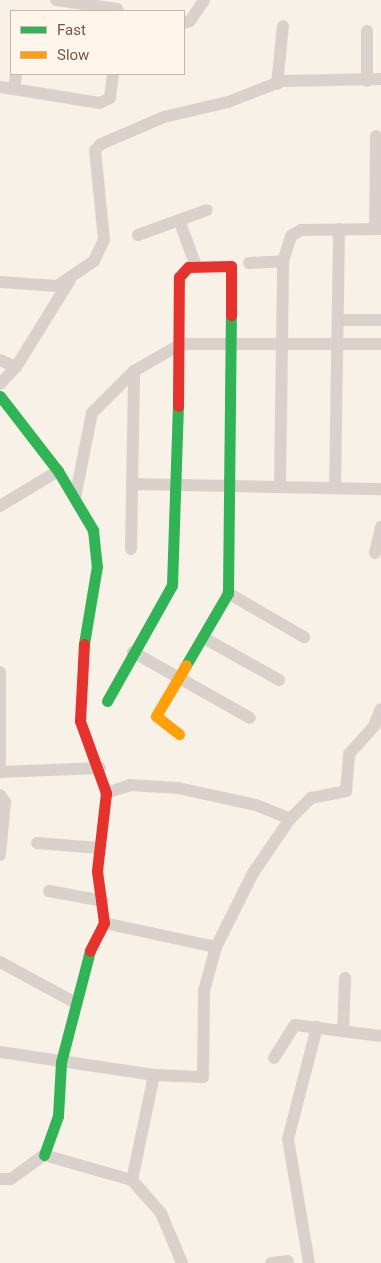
<!DOCTYPE html>
<style>
body{margin:0}
#map{position:relative;width:381px;height:1263px;overflow:hidden;background:#f8f1e8;font-family:Roboto,sans-serif}
div>[style]{position:absolute}
[style*='--x']{left:calc(var(--x)*1px);top:calc(var(--y)*1px);width:calc(var(--w)*1px);rotate:calc(var(--a)*1deg)}
.street>*{height:12px;margin:-6px;padding:0 6px;transform-origin:6px;border-radius:6px;background:#dbd1cc}
.fast>*{height:11px;margin:-5.5px;padding:0 5.5px;transform-origin:5.5px;border-radius:5.5px;background:#30b455}
.slow>*{height:11px;margin:-5.5px;padding:0 5.5px;transform-origin:5.5px;border-radius:5.5px;background:#ff9f0a}
.jam>*{height:11px;margin:-5.5px;padding:0 5.5px;transform-origin:5.5px;border-radius:5.5px;background:#e5322d}
span{translate:-50% -50%;white-space:nowrap;text-align:center;line-height:1.15;-webkit-text-stroke:4.5px #fff6eb;paint-order:stroke}
.legend{position:absolute;left:10px;top:10px;width:175px;height:65px;box-sizing:border-box;background:#fff6eb;border:1px solid #c9b6a9;margin:0;padding:6px 9px;list-style:none;font-size:15px;color:#795646}
.legend li{display:flex;align-items:center;gap:10px;height:25px}
.legend b{width:25px;border:1px solid #c9b6a9}
</style>
<div id="map">
<div class="street">
<div style="--x:56;--y:0;--w:62;--a:8.4"></div>
<div style="--x:184;--y:23;--w:6;--a:-18"></div>
<div style="--x:190;--y:21;--w:25;--a:-56"></div>
<div style="--x:367;--y:81;--w:50;--a:-90"></div>
<div style="--x:277;--y:84;--w:58;--a:-84.1"></div>
<div style="--x:0;--y:87;--w:101;--a:9.1"></div>
<div style="--x:100;--y:103;--w:11;--a:-27"></div>
<div style="--x:110;--y:98;--w:24;--a:-83"></div>
<div style="--x:14;--y:89;--w:15;--a:-82"></div>
<div style="--x:179;--y:220;--w:49;--a:69.7"></div>
<div style="--x:375;--y:229;--w:93;--a:-89.4"></div>
<div style="--x:138;--y:235;--w:73;--a:-19.9"></div>
<div style="--x:249;--y:263;--w:34;--a:-3"></div>
<div style="--x:0;--y:282;--w:57;--a:4"></div>
<div style="--x:57;--y:286;--w:45;--a:-34"></div>
<div style="--x:94;--y:261;--w:23;--a:-65"></div>
<div style="--x:104;--y:240;--w:90;--a:-95.7"></div>
<div style="--x:95;--y:150;--w:8;--a:-45"></div>
<div style="--x:101;--y:144;--w:69;--a:-23.2"></div>
<div style="--x:164;--y:117;--w:66;--a:-13.2"></div>
<div style="--x:228;--y:102;--w:58;--a:-21.3"></div>
<div style="--x:282;--y:81;--w:99;--a:-1.2"></div>
<div style="--x:338;--y:320;--w:43;--a:0"></div>
<div style="--x:0;--y:360;--w:17;--a:24"></div>
<div style="--x:0;--y:384;--w:23;--a:-47"></div>
<div style="--x:16;--y:367;--w:102;--a:-58.2"></div>
<div style="--x:132;--y:484;--w:249;--a:1.2"></div>
<div style="--x:280;--y:487;--w:226;--a:-89.2"></div>
<div style="--x:283;--y:261;--w:26;--a:-72"></div>
<div style="--x:291;--y:236;--w:12;--a:-31"></div>
<div style="--x:301;--y:230;--w:80;--a:-0.7"></div>
<div style="--x:335;--y:488;--w:259;--a:-89.1"></div>
<div style="--x:75;--y:498;--w:87;--a:-78.7"></div>
<div style="--x:92;--y:413;--w:59;--a:-45"></div>
<div style="--x:134;--y:371;--w:54;--a:-29.9"></div>
<div style="--x:181;--y:344;--w:200;--a:0"></div>
<div style="--x:0;--y:506;--w:68;--a:-31.1"></div>
<div style="--x:131;--y:549;--w:178;--a:-89"></div>
<div style="--x:375;--y:553;--w:27;--a:-77"></div>
<div style="--x:228;--y:593;--w:88;--a:30.1"></div>
<div style="--x:204;--y:638;--w:86;--a:29.2"></div>
<div style="--x:133;--y:652;--w:134;--a:29.4"></div>
<div style="--x:0;--y:672;--w:100;--a:90"></div>
<div style="--x:0;--y:772;--w:100;--a:-2.3"></div>
<div style="--x:106;--y:793;--w:25;--a:-18"></div>
<div style="--x:130;--y:785;--w:48;--a:3.6"></div>
<div style="--x:178;--y:788;--w:80;--a:12.3"></div>
<div style="--x:256;--y:805;--w:37;--a:22"></div>
<div style="--x:0;--y:795;--w:9;--a:54"></div>
<div style="--x:5;--y:802;--w:53;--a:95.4"></div>
<div style="--x:37;--y:843;--w:62;--a:4.6"></div>
<div style="--x:49;--y:891;--w:55;--a:10.5"></div>
<div style="--x:104;--y:923;--w:115;--a:12.1"></div>
<div style="--x:0;--y:962;--w:84;--a:28.4"></div>
<div style="--x:343;--y:1031;--w:53;--a:-87.8"></div>
<div style="--x:0;--y:1052;--w:156;--a:8.5"></div>
<div style="--x:154;--y:1075;--w:107;--a:101.8"></div>
<div style="--x:274;--y:1058;--w:39;--a:-58"></div>
<div style="--x:295;--y:1025;--w:87;--a:7.3"></div>
<div style="--x:154;--y:1075;--w:49;--a:2.3"></div>
<div style="--x:203;--y:1077;--w:86;--a:-89.3"></div>
<div style="--x:204;--y:991;--w:46;--a:-74.7"></div>
<div style="--x:216;--y:947;--w:83;--a:-63.4"></div>
<div style="--x:253;--y:873;--w:65;--a:-55.6"></div>
<div style="--x:290;--y:819;--w:30;--a:-45"></div>
<div style="--x:311;--y:798;--w:36;--a:-11"></div>
<div style="--x:346;--y:791;--w:37;--a:-85"></div>
<div style="--x:349;--y:754;--w:38;--a:-48"></div>
<div style="--x:374;--y:726;--w:18;--a:-68"></div>
<div style="--x:0;--y:1179;--w:11;--a:0"></div>
<div style="--x:11;--y:1179;--w:41;--a:-36"></div>
<div style="--x:44;--y:1155;--w:91;--a:15.9"></div>
<div style="--x:132;--y:1180;--w:44;--a:48.7"></div>
<div style="--x:161;--y:1213;--w:54;--a:67.2"></div>
<div style="--x:271;--y:1263;--w:17;--a:-7"></div>
<div style="--x:309;--y:1263;--w:126;--a:-99.6"></div>
<div style="--x:288;--y:1139;--w:116;--a:-75.5"></div>
</div>
<div class="fast">
<div style="--x:0;--y:396;--w:95;--a:52.3"></div>
<div style="--x:58;--y:471;--w:69;--a:59.3"></div>
<div style="--x:93;--y:530;--w:36;--a:84"></div>
<div style="--x:97;--y:566;--w:79;--a:99.5"></div>
<div style="--x:186;--y:665;--w:83;--a:-59.7"></div>
<div style="--x:228;--y:593;--w:278;--a:-89.4"></div>
<div style="--x:107;--y:701;--w:133;--a:-60.7"></div>
<div style="--x:172;--y:585;--w:179;--a:-88.1"></div>
<div style="--x:44;--y:1155;--w:41;--a:-70.3"></div>
<div style="--x:58;--y:1116;--w:54;--a:-86.8"></div>
<div style="--x:61;--y:1062;--w:115;--a:-75.4"></div>
</div>
<div class="slow">
<div style="--x:179;--y:734;--w:29;--a:-142"></div>
<div style="--x:156;--y:716;--w:59;--a:-59.5"></div>
</div>
<div class="jam">
<div style="--x:178;--y:406;--w:129;--a:-89.6"></div>
<div style="--x:179;--y:277;--w:13;--a:-48"></div>
<div style="--x:188;--y:267;--w:43;--a:-1.3"></div>
<div style="--x:231;--y:266;--w:49;--a:90"></div>
<div style="--x:84;--y:644;--w:77;--a:93"></div>
<div style="--x:80;--y:721;--w:77;--a:70.1"></div>
<div style="--x:106;--y:793;--w:79;--a:96.6"></div>
<div style="--x:97;--y:871;--w:52;--a:82.3"></div>
<div style="--x:104;--y:923;--w:31;--a:117"></div>
</div>
<ul class="legend">
<li><b style="height:6px;background:#30b455"></b>Fast</li>
<li><b style="height:6px;background:#ff9f0a"></b>Slow</li>
</ul>
</div>
